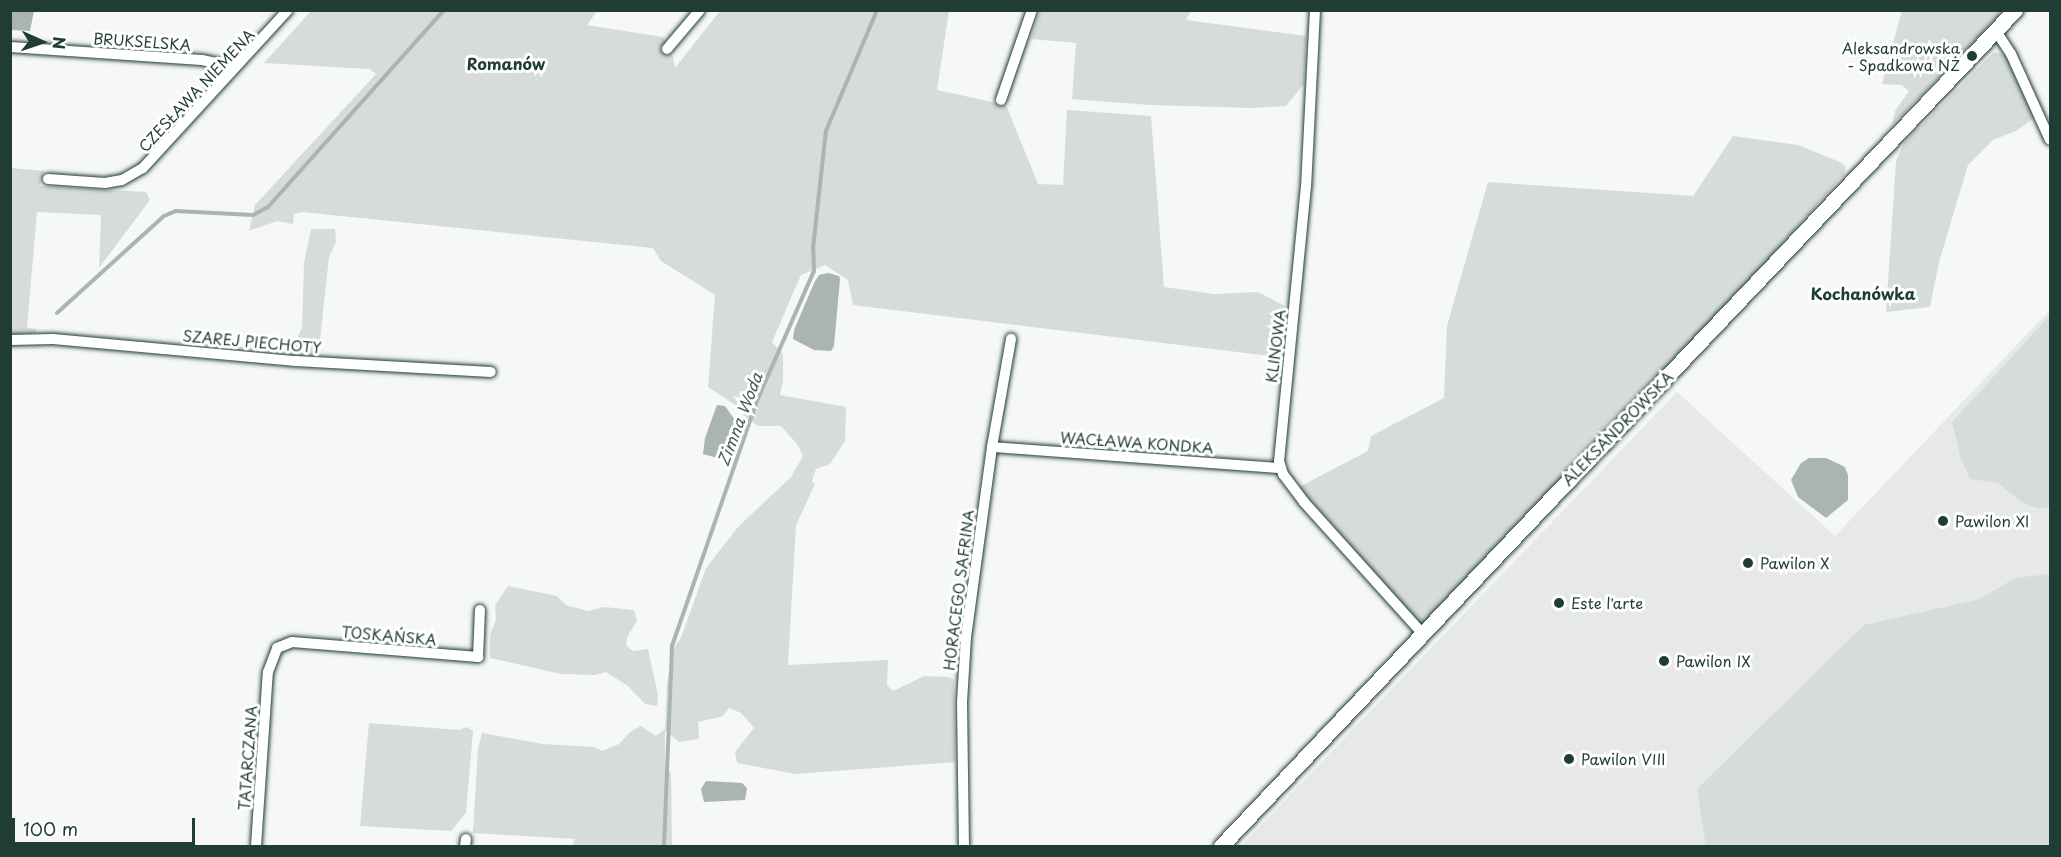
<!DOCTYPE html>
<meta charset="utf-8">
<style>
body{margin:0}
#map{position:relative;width:2061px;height:857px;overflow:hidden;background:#f6f7f7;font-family:"Playpen Sans",sans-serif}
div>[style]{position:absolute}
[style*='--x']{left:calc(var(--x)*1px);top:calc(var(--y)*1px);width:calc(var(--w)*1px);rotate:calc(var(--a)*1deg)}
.built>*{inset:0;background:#e6e9e8}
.green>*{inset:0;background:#d6dcdb}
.water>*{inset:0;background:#aab5b1}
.stream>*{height:4px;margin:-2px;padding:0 2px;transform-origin:2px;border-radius:2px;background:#aab5b1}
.roads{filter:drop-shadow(0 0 2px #1f3d34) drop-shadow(0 0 2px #1f3d34)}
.street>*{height:10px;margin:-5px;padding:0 5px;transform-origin:5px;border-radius:5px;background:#fff}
.secondary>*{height:15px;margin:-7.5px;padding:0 7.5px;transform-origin:7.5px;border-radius:7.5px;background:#fff}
.dots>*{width:16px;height:16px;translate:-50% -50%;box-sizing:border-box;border:3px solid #fff;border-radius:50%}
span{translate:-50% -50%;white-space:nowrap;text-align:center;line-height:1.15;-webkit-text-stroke:6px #fff;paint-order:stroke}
.street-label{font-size:15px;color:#1f3d34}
.poi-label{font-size:15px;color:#1f3d34}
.right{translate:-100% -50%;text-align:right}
.left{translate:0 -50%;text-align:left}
.neighbourhood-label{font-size:16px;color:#1f3d34;font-weight:700}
.water-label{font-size:16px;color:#49615a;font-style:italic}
.frame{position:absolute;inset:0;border:12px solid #1f3d34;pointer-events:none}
.north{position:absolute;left:12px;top:12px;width:60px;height:60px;-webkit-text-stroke:4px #fff;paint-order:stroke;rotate:93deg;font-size:16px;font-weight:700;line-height:24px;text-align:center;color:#1f3d34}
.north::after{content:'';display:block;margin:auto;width:21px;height:27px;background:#1f3d34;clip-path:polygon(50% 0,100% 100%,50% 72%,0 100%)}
.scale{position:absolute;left:12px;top:818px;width:183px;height:27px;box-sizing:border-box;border:3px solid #1f3d34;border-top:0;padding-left:8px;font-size:18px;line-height:21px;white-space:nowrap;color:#1f3d34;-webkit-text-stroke:4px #fff;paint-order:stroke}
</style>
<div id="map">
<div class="built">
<div style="clip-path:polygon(2050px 310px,2050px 846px,1241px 846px,1677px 392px,1835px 536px)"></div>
</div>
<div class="green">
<div style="clip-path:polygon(414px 10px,597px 11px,587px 25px,663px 37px,673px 57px,675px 68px,720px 11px,949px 11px,937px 90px,1006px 105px,1038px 184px,1063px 185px,1067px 110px,1151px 116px,1164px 287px,1214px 294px,1258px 292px,1285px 306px,1278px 357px,853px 305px,848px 280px,825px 265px,801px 275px,772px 342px,783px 354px,783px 381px,780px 395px,846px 407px,845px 441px,830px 464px,816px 469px,812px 481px,815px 484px,796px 525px,788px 665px,888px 660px,887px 685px,893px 691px,924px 676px,949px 677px,954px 680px,955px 762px,796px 774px,737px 763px,735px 752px,754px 728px,741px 713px,729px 708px,723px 716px,698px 722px,699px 739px,679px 742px,665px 730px,665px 768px,671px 773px,672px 846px,572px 846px,575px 839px,473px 833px,478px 749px,482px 733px,543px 744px,594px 747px,602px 751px,619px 744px,630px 732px,641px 726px,656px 736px,665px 729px,667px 682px,675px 646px,681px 638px,706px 568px,738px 527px,791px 477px,803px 456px,797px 444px,781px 426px,758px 426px,744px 416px,741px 409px,708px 387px,715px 295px,661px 261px,653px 248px,302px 212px,294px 214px,293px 224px,277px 221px,249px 231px,255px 205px,376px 74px,369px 69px,264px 63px,311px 11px)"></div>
<div style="clip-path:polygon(1902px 10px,1999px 11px,1997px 18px,1892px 125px,1895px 111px,1909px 91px,1902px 85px,1882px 84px)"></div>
<div style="clip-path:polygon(1040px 11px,1191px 11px,1186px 20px,1306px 36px,1304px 84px,1286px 106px,1253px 108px,1150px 105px,1072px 99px,1076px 43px,1031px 39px)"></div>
<div style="clip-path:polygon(1994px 52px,2007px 56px,2036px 116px,2018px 130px,1993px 140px,1968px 165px,1939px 262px,1930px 307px,1886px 312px,1896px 161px,1904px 143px)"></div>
<div style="clip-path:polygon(1733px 136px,1798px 145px,1840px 162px,1846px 167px,1844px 174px,1762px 267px,1421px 625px,1299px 487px,1368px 451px,1371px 436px,1444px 398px,1447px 326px,1488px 182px,1693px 196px)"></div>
<div style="clip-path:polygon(11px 168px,44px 171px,40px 186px,146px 192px,150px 200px,99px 268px,101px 215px,37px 212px,27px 328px,37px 329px,35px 333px,11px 334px)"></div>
<div style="clip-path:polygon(311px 229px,335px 229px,336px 242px,329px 257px,318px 358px,288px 356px,302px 328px,304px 263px)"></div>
<div style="clip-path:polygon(2050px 315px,2050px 508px,2037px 508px,2020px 501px,1998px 483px,1970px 479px,1961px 459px,1952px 422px)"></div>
<div style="clip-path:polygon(2050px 574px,2050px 846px,1706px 846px,1697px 789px,1864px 625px,1980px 599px,2015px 578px)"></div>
<div style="clip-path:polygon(508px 586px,557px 596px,566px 605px,588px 611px,604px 607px,634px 610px,637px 621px,627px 637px,626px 646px,633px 651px,648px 649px,658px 695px,657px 706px,645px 704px,628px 686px,606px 672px,594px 675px,561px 674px,490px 658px,490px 635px,496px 620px,495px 605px)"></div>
<div style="clip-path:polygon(369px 723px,459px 730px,467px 727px,473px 731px,466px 813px,451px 831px,360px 826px)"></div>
</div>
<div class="water">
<div style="clip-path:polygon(11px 10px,34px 11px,30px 31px,11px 30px)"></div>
<div style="clip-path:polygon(828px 273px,839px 276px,840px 279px,834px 346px,831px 351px,814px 350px,793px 339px,794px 330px,815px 281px,819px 275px)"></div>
<div style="clip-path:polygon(717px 405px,725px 406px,735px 420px,721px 459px,703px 454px,705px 438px)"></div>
<div style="clip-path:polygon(1809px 458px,1826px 458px,1845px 467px,1848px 475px,1848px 500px,1826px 518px,1798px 497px,1791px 480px,1801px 463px)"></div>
<div style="clip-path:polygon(706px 781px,742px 783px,747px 788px,745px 800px,704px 802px,701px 789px)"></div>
</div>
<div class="stream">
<div style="--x:57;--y:313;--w:144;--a:-42.2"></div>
<div style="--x:164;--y:216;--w:13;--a:-23"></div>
<div style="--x:176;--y:211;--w:77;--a:3"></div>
<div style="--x:253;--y:215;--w:17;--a:-28"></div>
<div style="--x:268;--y:207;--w:264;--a:-48.2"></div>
<div style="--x:664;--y:846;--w:200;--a:-87.7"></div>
<div style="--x:672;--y:646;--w:257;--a:-70.9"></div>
<div style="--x:756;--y:403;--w:144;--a:-66.3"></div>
<div style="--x:814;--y:271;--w:23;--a:-92"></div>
<div style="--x:813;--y:248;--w:118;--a:-83.7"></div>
<div style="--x:826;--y:131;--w:131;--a:-67.1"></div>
</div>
<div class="roads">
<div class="street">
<div style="--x:1315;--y:10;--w:176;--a:92.9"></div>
<div style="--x:1306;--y:186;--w:276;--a:95.6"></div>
<div style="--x:1279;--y:461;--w:14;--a:73"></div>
<div style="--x:1283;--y:474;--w:35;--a:53"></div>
<div style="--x:1304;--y:502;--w:176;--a:48"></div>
<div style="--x:1996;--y:31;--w:27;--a:57"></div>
<div style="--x:2011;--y:54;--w:94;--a:65.6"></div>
<div style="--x:10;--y:47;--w:192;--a:3.9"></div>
<div style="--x:202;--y:60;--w:33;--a:12"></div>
<div style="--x:667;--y:49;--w:51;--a:-49.8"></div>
<div style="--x:1001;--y:100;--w:95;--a:-71"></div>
<div style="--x:48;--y:179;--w:57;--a:4"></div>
<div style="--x:105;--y:183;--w:17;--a:-10"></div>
<div style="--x:122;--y:180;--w:24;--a:-30"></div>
<div style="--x:143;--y:168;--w:214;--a:-47.5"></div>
<div style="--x:10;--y:340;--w:43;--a:-1.3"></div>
<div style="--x:53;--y:339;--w:244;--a:5.2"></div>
<div style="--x:296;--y:361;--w:195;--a:3.2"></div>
<div style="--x:992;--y:447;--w:289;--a:4.2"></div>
<div style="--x:256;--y:846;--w:174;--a:-86.1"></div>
<div style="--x:268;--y:672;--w:26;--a:-69"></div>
<div style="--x:277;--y:648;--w:16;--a:-22"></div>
<div style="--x:292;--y:642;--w:187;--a:4.6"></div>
<div style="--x:478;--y:657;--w:47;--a:-87.6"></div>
<div style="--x:465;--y:846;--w:7;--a:-82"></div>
<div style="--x:964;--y:846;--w:144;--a:-90.8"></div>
<div style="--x:962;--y:702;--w:65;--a:-86.5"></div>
<div style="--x:966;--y:637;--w:192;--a:-82.2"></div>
<div style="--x:992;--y:447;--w:110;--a:-80"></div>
</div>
<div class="secondary">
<div style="--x:1221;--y:846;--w:1153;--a:-46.48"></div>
</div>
</div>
<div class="dots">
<div style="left:1972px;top:56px;background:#1f3d34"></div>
<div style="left:1943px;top:521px;background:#1f3d34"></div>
<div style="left:1748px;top:563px;background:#1f3d34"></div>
<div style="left:1559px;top:603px;background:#1f3d34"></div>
<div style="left:1664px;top:661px;background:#1f3d34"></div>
<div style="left:1569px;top:759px;background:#1f3d34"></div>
</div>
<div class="street-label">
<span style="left:142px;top:41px;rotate:4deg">BRUKSELSKA</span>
<span style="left:196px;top:90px;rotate:-47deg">CZESŁAWA NIEMENA</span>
<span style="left:252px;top:341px;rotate:5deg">SZAREJ PIECHOTY</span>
<span style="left:1275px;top:346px;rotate:-83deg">KLINOWA</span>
<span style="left:1617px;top:428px;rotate:-46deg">ALEKSANDROWSKA</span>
<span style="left:1137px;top:442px;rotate:4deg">WACŁAWA KONDKA</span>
<span style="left:958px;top:590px;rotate:-83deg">HORACEGO SAFRINA</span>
<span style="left:389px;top:635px;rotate:5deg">TOSKAŃSKA</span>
<span style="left:247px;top:758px;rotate:-86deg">TATARCZANA</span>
</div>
<div class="poi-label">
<span class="right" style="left:1960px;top:56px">Aleksandrowska<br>- Spadkowa NŻ</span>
<span class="left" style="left:1955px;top:521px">Pawilon XI</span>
<span class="left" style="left:1760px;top:563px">Pawilon X</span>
<span class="left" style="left:1571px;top:603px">Este l'arte</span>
<span class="left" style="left:1676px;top:661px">Pawilon IX</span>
<span class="left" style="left:1581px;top:759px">Pawilon VIII</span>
</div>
<div class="neighbourhood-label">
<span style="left:506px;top:63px">Romanów</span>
<span style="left:1863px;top:293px">Kochanówka</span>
</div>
<div class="water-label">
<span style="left:739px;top:419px;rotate:-69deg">Zimna Woda</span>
</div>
<div class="frame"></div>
<div class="north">N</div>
<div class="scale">100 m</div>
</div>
